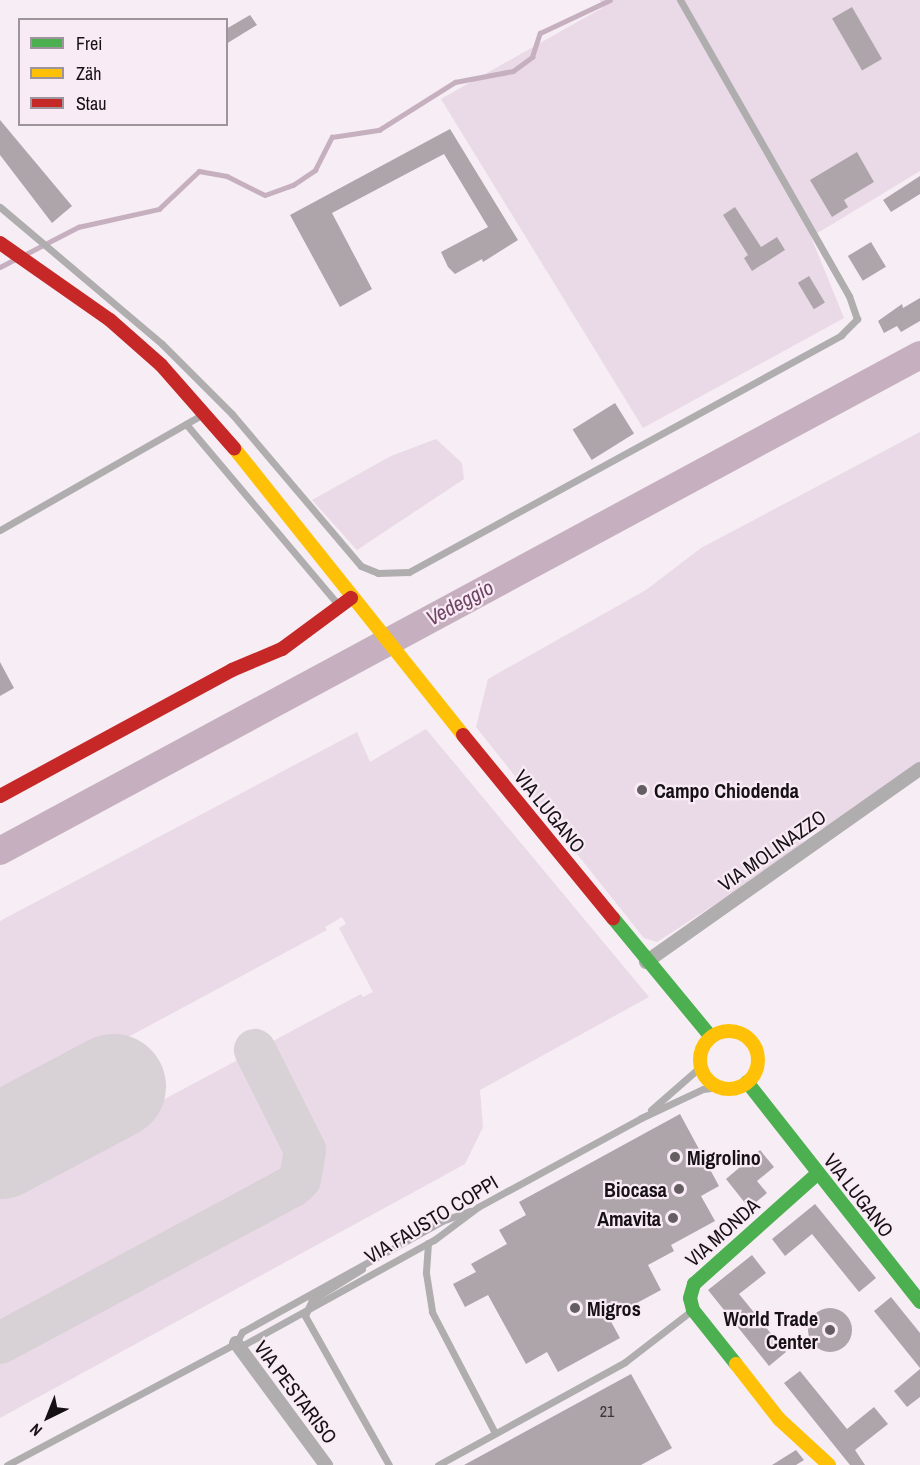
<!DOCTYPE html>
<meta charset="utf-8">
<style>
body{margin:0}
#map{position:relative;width:920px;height:1465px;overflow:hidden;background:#f6eef4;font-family:"Archivo Narrow",sans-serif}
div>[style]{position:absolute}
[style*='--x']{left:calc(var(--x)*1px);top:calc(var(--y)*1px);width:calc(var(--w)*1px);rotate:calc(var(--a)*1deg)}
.green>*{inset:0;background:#ead9e6}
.stream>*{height:4.5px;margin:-2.25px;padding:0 2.25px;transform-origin:2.25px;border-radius:2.25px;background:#c6b0c0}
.river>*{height:28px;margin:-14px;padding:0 14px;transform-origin:14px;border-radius:14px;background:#c6b0c0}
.taxiway>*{height:42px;margin:-21px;padding:0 21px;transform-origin:21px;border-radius:21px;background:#d8d1d6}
.runway>*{height:105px;margin:-52.5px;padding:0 52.5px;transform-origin:52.5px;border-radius:52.5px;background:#d8d1d6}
.building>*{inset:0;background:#aea5ab;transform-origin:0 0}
.round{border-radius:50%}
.lane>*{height:7px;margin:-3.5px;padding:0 3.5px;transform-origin:3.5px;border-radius:3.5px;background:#b0adaf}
.street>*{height:14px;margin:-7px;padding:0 7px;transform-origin:7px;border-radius:7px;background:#b0adaf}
.fast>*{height:14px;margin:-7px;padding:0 7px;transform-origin:7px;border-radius:7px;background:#4caf50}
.slow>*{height:14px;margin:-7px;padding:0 7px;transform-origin:7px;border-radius:7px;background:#ffc107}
.slow>.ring{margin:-7px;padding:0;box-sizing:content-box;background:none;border:14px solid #ffc107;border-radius:50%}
.jam>*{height:14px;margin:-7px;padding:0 7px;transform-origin:7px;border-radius:7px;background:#c62828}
.dots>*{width:16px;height:16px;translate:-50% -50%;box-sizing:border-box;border:3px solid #f9ebf5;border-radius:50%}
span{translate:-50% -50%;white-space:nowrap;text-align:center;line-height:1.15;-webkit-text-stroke:4.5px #f9ebf5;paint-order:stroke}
.number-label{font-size:16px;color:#3c363a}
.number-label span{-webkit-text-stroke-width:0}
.poi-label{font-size:20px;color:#161114;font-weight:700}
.left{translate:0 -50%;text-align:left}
.right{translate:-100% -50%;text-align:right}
.street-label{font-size:20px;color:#161114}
.water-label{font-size:21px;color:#6f4565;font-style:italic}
.legend{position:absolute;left:18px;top:18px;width:210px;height:108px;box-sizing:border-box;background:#f9ebf5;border:2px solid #9e949b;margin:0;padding:8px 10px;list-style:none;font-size:18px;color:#161114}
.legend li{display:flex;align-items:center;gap:12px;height:30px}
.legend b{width:30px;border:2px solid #9e949b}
.north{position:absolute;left:18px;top:1387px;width:60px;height:60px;-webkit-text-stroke:4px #f9ebf5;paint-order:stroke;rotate:223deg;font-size:16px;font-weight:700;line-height:24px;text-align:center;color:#161114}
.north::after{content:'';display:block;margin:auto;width:21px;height:27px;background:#161114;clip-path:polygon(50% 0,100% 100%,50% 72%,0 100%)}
</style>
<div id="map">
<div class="green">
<div style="clip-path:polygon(600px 0,920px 0,920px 171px,811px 237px,844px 318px,643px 428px,441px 99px,602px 8px)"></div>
<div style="clip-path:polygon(920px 432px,920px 763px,832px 824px,808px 835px,794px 853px,657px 942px,644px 938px,476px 727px,488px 679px,646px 590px,701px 548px)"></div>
<div style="clip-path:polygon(436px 439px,462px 463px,464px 479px,357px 550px,312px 500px,391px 456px)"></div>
<div style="clip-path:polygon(426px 729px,649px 997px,480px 1090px,483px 1127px,465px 1164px,0 1418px,0 1187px,361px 994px,363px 997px,373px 992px,339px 928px,346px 924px,342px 917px,325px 927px,327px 930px,0 1106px,0 921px,357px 732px,370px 762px)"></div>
</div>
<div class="stream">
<div style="--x:24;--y:255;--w:61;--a:-27.4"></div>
<div style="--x:78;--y:227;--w:83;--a:-12.5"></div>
<div style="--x:159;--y:209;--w:55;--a:-43.5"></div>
<div style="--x:199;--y:171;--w:28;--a:10"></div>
<div style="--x:227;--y:176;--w:42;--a:26.6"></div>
<div style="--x:265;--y:195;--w:30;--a:-20"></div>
<div style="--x:293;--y:185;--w:27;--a:-34"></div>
<div style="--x:315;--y:170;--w:37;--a:-63"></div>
<div style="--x:332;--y:137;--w:48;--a:-8.5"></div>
<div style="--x:379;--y:130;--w:90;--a:-32.3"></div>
<div style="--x:455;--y:82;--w:59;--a:-10.7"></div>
<div style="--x:513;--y:71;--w:24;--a:-36"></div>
<div style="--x:532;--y:57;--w:25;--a:-72"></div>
<div style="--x:540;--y:33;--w:77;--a:-25.2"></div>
<div style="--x:0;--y:267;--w:18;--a:-27"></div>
</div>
<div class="river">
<div style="--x:0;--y:851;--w:1045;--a:-28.33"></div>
</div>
<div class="taxiway">
<div style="--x:0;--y:1343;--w:332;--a:-28.2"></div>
<div style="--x:293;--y:1186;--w:10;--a:-45"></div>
<div style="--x:300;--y:1179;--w:29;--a:-80"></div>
<div style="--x:305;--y:1150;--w:112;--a:-116.6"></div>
</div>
<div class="runway">
<div style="--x:0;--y:1146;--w:128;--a:-28"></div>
</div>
<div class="building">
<div style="left:852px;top:7px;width:60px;height:23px;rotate:60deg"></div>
<div style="clip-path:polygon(250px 15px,257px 25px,226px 44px,226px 29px)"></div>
<div style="clip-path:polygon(0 120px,72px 206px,52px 223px,0 155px)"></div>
<div style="clip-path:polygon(450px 129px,518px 240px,483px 262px,482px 259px,455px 274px,448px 267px,441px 252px,488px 227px,444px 154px,332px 213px,372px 289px,340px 307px,290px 215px)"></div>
<div style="clip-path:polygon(857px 152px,874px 182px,844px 200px,848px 207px,832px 217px,810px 180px)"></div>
<div style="clip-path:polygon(920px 176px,920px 194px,891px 212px,883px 200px)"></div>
<div style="clip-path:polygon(735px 207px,761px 247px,777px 237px,785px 250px,752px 271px,744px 258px,748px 255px,723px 215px)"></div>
<div style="left:871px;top:242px;width:29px;height:27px;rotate:59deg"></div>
<div style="left:809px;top:276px;width:31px;height:13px;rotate:59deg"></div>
<div style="clip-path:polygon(920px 298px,920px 321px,901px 332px,897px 326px,884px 333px,878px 321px,902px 304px,903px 308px)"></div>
<div style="left:615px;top:403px;width:36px;height:50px;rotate:58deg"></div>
<div style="clip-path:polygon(0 662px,14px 688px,0 696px)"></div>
<div style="clip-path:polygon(680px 1114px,719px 1186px,701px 1196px,715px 1221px,671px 1245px,674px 1251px,648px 1265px,661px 1290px,609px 1318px,620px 1338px,558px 1372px,547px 1352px,526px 1364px,488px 1295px,465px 1307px,453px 1284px,476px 1272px,471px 1264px,507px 1244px,499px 1230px,526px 1215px,519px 1202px)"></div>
<div style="clip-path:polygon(760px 1150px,774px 1167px,757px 1181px,767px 1193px,749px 1208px,726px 1179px)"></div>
<div style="clip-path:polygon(815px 1204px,876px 1278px,859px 1292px,812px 1234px,785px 1256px,772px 1239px)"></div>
<div style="clip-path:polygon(752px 1255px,766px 1273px,739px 1294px,786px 1352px,769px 1366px,708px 1290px)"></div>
<div style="clip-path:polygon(891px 1297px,920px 1333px,920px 1368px,874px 1311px)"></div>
<div class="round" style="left:808px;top:1308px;width:44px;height:44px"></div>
<div style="clip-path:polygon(920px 1369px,920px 1397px,907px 1407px,894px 1391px)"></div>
<div style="clip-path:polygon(800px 1371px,847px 1429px,874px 1407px,888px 1424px,855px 1450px,865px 1465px,850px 1465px,784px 1383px)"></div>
<div style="clip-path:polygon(631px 1374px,672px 1448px,641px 1465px,464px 1465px)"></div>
<div style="clip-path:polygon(796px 1450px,804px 1460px,796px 1465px,772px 1465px)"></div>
</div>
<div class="lane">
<div style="--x:0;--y:207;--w:212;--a:40.2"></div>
<div style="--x:162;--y:344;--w:99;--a:45"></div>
<div style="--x:232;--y:414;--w:199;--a:49.7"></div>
<div style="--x:361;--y:566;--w:18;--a:22"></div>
<div style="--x:378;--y:573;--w:31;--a:-2"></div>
<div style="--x:409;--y:572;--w:493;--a:-28.7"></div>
<div style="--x:841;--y:335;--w:23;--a:-45"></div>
<div style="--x:857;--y:319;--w:24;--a:-109"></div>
<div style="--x:849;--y:296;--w:341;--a:-119.7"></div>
<div style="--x:186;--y:424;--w:238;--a:49.9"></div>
<div style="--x:0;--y:530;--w:234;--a:-29.7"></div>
<div style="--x:651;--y:1110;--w:67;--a:-41.3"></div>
<div style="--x:428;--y:1243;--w:30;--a:94"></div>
<div style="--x:426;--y:1273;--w:39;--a:81"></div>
<div style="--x:432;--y:1312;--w:136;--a:62.5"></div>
<div style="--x:362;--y:1269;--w:59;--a:148.2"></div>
<div style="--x:312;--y:1300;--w:17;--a:114"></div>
<div style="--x:305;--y:1316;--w:171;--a:60.6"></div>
<div style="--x:238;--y:1348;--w:224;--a:-28.9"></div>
<div style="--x:434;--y:1240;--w:55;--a:-36.9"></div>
<div style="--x:478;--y:1207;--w:186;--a:-28.6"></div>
<div style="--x:641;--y:1118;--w:68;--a:-25.1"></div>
<div style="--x:703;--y:1089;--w:16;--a:-7"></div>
<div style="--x:7;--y:1465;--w:259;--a:-28"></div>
<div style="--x:236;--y:1343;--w:13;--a:-61"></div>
<div style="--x:242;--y:1332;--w:229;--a:-29"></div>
<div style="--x:442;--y:1221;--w:30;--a:-20"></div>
<div style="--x:438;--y:1465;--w:213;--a:-28.8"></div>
<div style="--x:625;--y:1362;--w:83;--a:-37.7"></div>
</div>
<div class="street">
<div style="--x:646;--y:962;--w:335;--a:-35.2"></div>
<div style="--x:236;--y:1343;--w:152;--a:53.6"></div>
</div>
<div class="fast">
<div style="--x:613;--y:918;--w:154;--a:50.5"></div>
<div style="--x:747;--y:1082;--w:280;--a:51.8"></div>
<div style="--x:736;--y:1364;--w:69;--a:-128.5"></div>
<div style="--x:693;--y:1310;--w:12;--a:-104"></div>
<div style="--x:690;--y:1298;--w:15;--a:-74"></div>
<div style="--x:694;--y:1284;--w:165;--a:-41.8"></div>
</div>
<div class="slow">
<div style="--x:234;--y:448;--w:367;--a:51.4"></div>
<div class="ring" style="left:700px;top:1031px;width:44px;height:44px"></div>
<div style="--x:736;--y:1364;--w:70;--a:52"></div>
<div style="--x:779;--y:1419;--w:68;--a:42.6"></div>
</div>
<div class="jam">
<div style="--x:0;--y:243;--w:134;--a:35"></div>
<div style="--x:110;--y:320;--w:68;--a:41.4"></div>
<div style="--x:161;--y:365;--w:111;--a:48.7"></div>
<div style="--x:463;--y:735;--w:237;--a:50.7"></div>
<div style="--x:0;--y:796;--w:264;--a:-28.5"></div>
<div style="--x:232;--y:670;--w:54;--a:-22.8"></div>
<div style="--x:282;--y:649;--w:86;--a:-36.5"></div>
</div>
<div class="dots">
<div style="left:642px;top:790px;background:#645e62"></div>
<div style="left:675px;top:1157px;background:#645e62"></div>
<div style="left:679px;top:1189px;background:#645e62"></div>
<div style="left:673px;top:1218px;background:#645e62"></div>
<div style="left:575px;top:1308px;background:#645e62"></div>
<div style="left:830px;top:1330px;background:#645e62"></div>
</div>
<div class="number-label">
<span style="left:607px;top:1411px">21</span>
</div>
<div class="poi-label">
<span class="left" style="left:654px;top:790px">Campo Chiodenda</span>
<span class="left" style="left:687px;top:1157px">Migrolino</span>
<span class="right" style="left:667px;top:1189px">Biocasa</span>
<span class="right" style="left:661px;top:1218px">Amavita</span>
<span class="left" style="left:587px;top:1308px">Migros</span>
<span class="right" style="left:818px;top:1330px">World Trade<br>Center</span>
</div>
<div class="street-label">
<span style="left:550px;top:811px;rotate:51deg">VIA LUGANO</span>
<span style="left:772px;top:850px;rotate:-35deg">VIA MOLINAZZO</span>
<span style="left:859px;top:1195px;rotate:52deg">VIA LUGANO</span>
<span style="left:431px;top:1219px;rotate:-31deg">VIA FAUSTO COPPI</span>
<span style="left:722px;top:1232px;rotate:-42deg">VIA MONDA</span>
<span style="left:296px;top:1392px;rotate:53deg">VIA PESTARISO</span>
</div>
<div class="water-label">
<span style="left:460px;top:603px;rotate:-28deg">Vedeggio</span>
</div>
<ul class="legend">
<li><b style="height:8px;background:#4caf50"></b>Frei</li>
<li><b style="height:8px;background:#ffc107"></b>Zäh</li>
<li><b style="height:8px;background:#c62828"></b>Stau</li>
</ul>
<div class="north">N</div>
</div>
